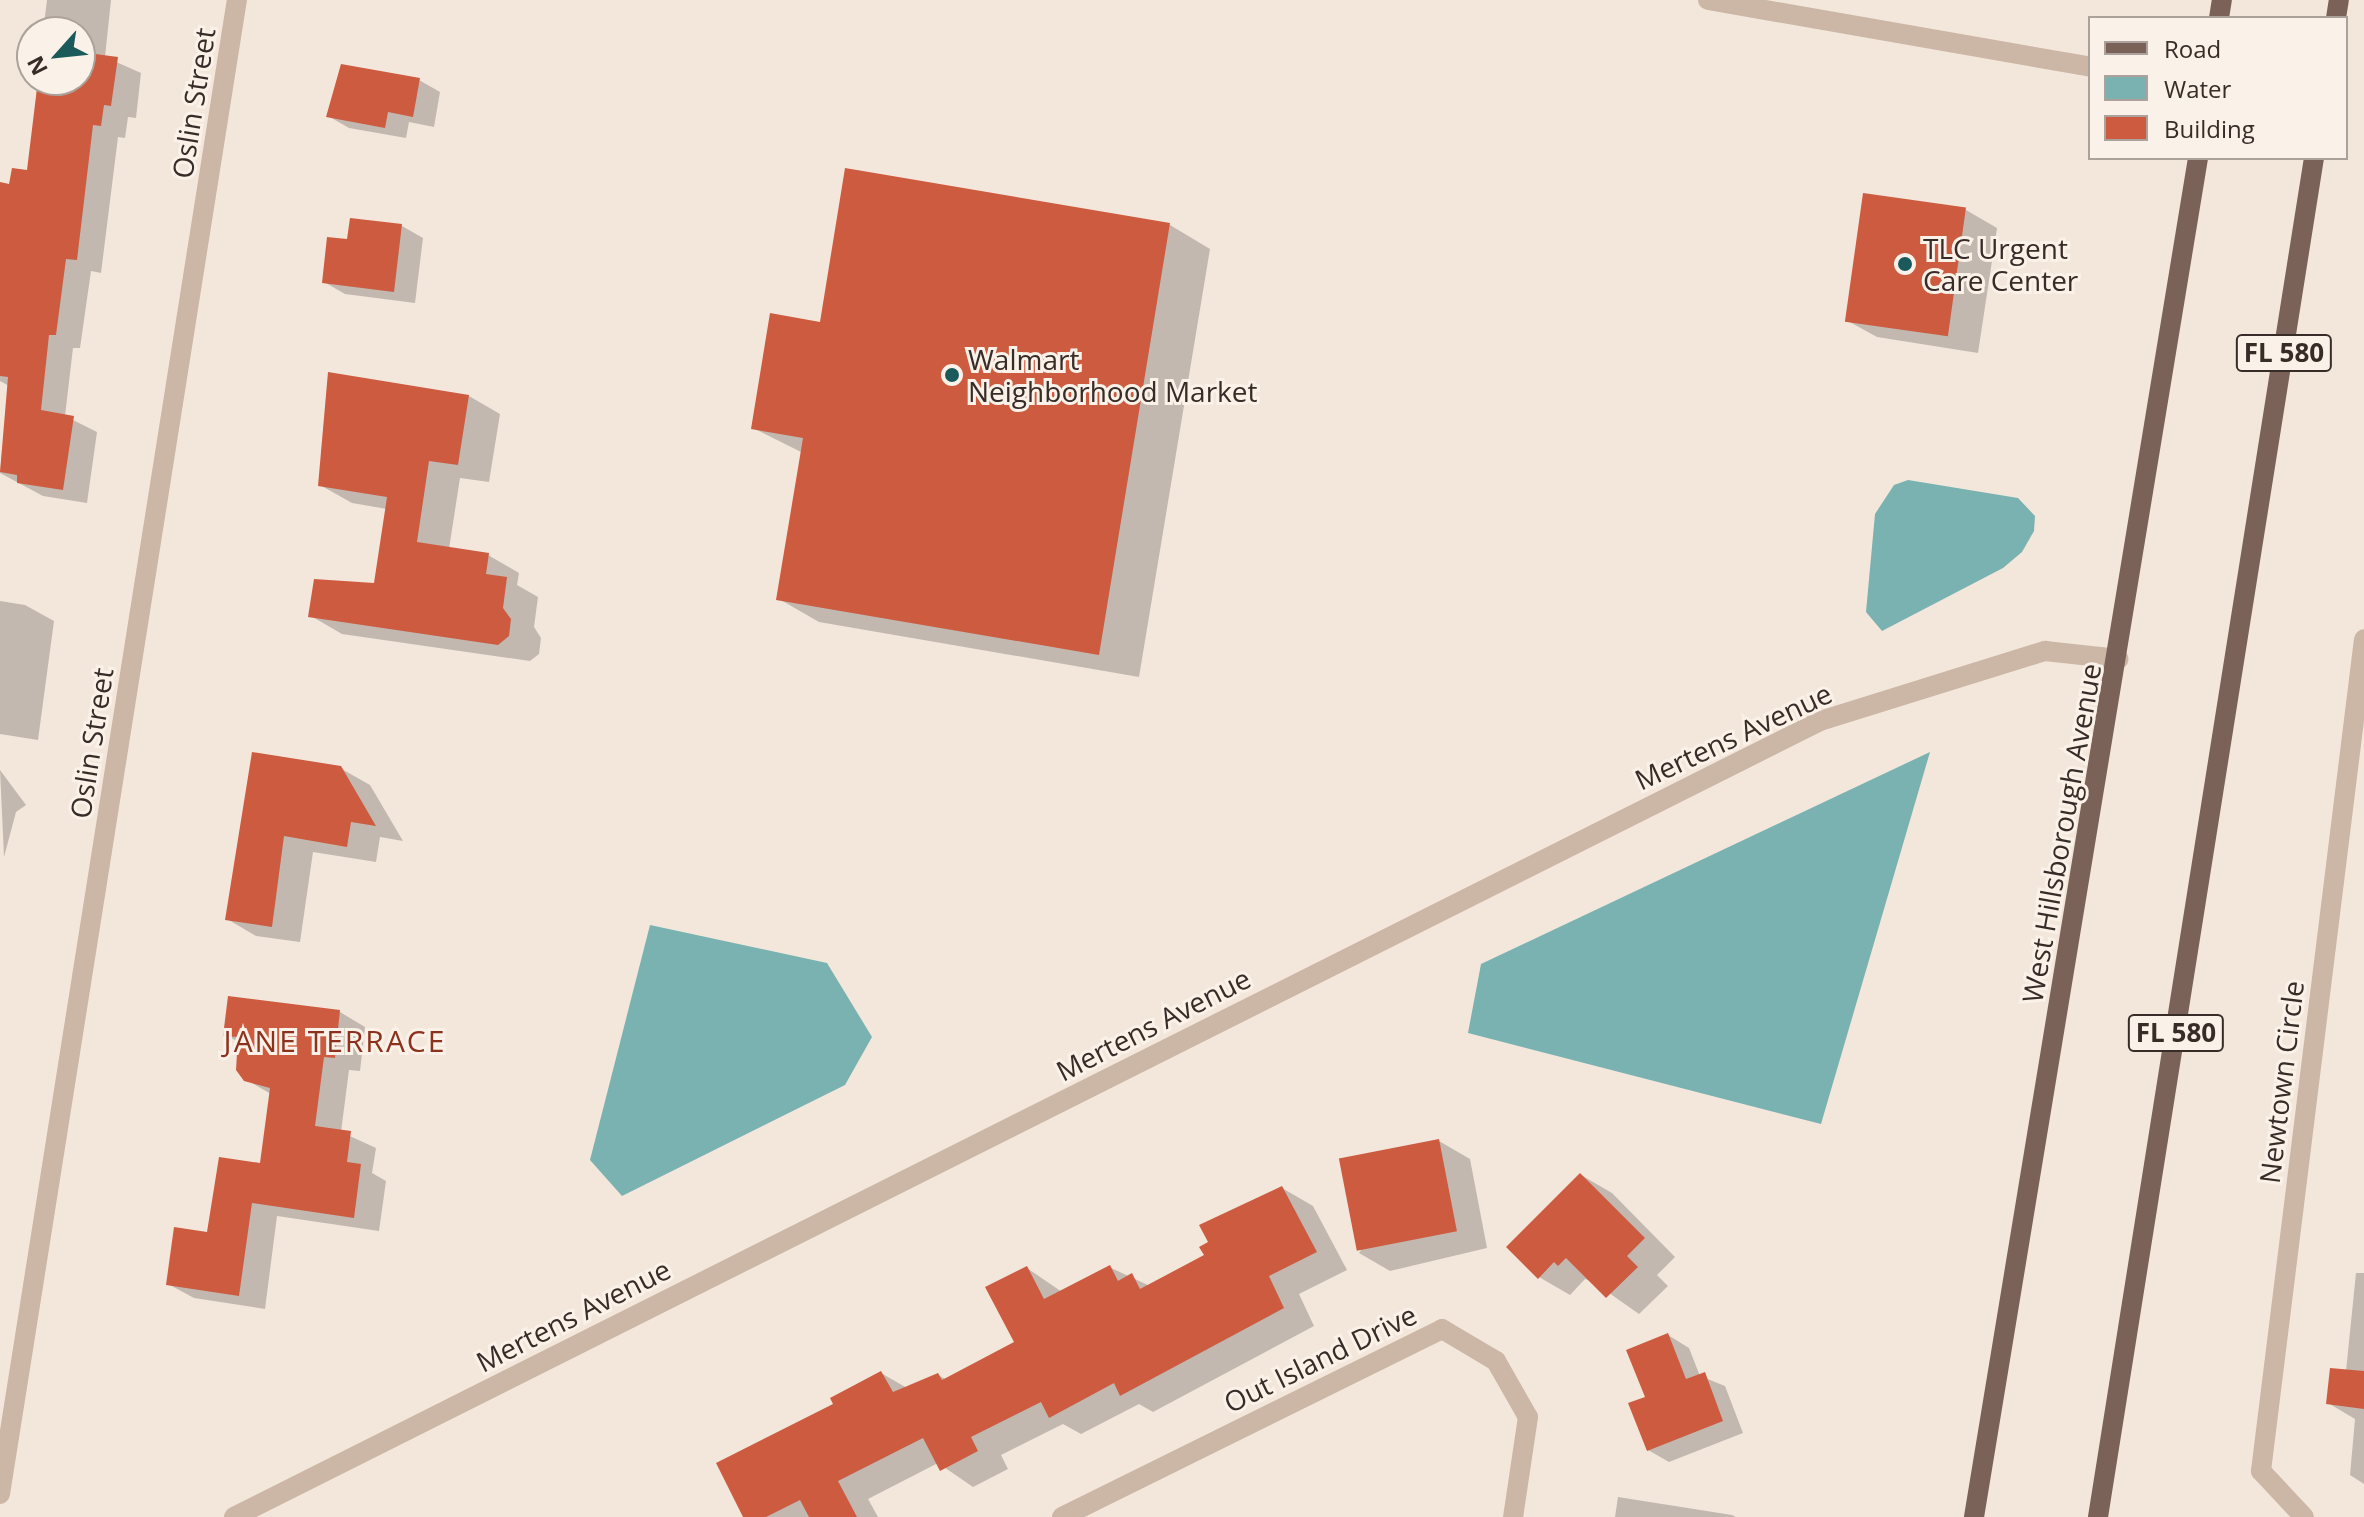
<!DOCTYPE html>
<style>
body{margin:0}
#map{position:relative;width:2364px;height:1517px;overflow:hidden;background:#f3e7db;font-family:"Open Sans",sans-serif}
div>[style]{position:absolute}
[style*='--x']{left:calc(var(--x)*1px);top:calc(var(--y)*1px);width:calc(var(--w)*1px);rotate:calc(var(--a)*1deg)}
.water>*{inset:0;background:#79b2b1}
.shadow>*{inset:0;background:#0003}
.building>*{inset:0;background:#cc5b40;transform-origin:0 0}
.minor>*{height:20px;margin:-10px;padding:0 10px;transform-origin:10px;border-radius:10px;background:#ccb6a6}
.major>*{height:20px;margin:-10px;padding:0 10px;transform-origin:10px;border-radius:10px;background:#7a6258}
.dots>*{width:22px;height:22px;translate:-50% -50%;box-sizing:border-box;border:4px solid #faf1e8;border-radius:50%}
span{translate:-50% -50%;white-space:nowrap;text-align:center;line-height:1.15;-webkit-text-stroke:6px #faf1e8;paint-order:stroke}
.shield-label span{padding:2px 6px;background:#faf1e8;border:2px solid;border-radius:6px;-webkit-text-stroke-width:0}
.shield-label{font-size:26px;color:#382c28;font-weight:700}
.street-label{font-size:28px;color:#382c28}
.poi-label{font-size:28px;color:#382c28}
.left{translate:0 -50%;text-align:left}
.neighbourhood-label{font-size:30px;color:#8b311c;letter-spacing:2px}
.legend{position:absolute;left:2088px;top:16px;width:260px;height:144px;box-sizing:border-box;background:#faf1e8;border:2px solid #aca29b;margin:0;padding:10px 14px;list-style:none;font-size:24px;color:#382c28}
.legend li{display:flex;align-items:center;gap:16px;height:40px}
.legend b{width:40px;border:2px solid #aca29b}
.north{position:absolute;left:16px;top:16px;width:80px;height:80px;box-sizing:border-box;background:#faf1e8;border:2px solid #aca29b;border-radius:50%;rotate:243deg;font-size:22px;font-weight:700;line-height:32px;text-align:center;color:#382c28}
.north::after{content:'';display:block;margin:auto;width:28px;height:36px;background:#1b5a5b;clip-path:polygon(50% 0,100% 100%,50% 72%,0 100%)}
</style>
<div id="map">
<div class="water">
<div style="clip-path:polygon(1908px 480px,2018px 498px,2035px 516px,2034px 531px,2022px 552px,2003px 568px,1882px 631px,1866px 612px,1875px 514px,1894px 485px)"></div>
<div style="clip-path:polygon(1930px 752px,1821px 1124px,1468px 1033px,1481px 964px)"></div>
<div style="clip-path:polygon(650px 925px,827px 963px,872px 1037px,845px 1085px,622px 1196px,590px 1160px)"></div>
</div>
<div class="shadow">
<div style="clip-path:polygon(47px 0,111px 0,105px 57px,141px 73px,136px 118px,128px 117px,125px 138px,118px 137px,101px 273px,91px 271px,80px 348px,73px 348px,65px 416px,97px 432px,87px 503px,43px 496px,0 473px,9px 386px,0 381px,0 184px,11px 186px,28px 173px,38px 80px,80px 80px,80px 32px,43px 32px)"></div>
<div style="clip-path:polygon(419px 80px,440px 92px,434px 127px,409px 122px,406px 138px,349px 128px,328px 116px)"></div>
<div style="clip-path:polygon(846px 170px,1170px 225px,1210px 249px,1139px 677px,819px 622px,779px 599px,803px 453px,753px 428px,821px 324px)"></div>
<div style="clip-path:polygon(1864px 195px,1966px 210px,1997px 228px,1978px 353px,1877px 337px,1846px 320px)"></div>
<div style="clip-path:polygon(402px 226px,423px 238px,415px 303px,345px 294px,324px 282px,349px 241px)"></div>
<div style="clip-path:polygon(469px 396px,500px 414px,489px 482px,460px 478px,449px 549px,488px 555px,519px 573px,517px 585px,538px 597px,534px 627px,541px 638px,539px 654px,530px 661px,342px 634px,311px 616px,376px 586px,387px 509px,352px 503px,320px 485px)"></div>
<div style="clip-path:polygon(0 601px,25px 605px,54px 621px,38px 740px,0 734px)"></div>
<div style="clip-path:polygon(253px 754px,340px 768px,370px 785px,403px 841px,380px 837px,376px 862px,313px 852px,300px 942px,256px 936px,227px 919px)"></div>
<div style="clip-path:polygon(0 770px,26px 805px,16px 812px,4px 857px)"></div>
<div style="clip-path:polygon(340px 1012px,365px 1027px,360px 1071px,349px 1070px,341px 1132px,376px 1148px,372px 1173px,386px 1181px,379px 1231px,277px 1216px,265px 1309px,194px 1298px,168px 1284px,261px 1165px,271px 1094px,245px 1079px,240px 1043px,226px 1035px)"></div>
<div style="clip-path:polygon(1439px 1141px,1470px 1159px,1487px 1248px,1390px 1271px,1359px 1253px)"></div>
<div style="clip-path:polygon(1581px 1175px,1612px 1193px,1675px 1257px,1657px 1275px,1668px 1286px,1639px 1314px,1592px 1281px,1585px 1279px,1570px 1295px,1539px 1277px)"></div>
<div style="clip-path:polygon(1282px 1188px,1313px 1206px,1347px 1270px,1299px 1294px,1314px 1326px,1153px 1412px,1139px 1404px,1081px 1434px,1063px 1424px,1001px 1455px,1008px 1469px,973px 1487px,938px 1463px,868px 1499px,878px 1517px,745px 1517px,835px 1405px,881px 1373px,907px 1388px,938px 1375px,947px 1380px,1017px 1343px,1027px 1268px,1062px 1292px,1109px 1267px,1150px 1286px,1206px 1256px)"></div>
<div style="clip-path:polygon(2356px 1273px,2364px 1273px,2364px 1484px,2350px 1475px,2355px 1419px,2328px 1403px,2346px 1371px)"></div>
<div style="clip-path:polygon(1668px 1335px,1689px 1348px,1700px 1376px,1725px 1386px,1743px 1433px,1669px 1462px,1648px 1450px)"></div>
<div style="clip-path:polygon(1618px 1497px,1732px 1515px,1736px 1517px,1615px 1517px)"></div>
</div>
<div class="building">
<div style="clip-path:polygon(80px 52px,118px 57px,111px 106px,104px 105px,101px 126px,93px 125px,77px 260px,66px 259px,56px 335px,49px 335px,41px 410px,74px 416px,63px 490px,17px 483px,17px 475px,0 472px,8px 377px,0 376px,0 182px,9px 184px,12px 168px,27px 170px,38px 80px,80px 80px)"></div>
<div style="clip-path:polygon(341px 64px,420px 78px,413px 117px,388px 112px,385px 128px,326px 117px)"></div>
<div style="clip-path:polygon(845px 168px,1170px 223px,1099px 655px,776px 600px,803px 438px,751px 429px,770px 313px,820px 322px)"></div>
<div style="left:1863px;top:193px;width:104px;height:130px;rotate:8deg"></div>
<div style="clip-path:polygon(350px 218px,402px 224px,394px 292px,322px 283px,327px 237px,347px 239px)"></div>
<div style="clip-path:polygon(328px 372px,469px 395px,458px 465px,429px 461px,417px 542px,489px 553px,486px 574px,507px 577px,503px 608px,511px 619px,509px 636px,498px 645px,308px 617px,314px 579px,374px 583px,387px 497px,318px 486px)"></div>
<div style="clip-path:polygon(252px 752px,341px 766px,376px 826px,351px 822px,347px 847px,284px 836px,272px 927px,225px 920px)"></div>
<div style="clip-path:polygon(228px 996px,340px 1010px,335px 1058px,324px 1057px,315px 1126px,351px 1131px,347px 1162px,361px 1164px,354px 1218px,252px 1203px,239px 1296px,166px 1285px,174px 1227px,207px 1232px,219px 1157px,260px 1163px,270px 1088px,244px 1081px,236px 1070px,238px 1037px,223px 1036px)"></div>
<div style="left:1439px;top:1139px;width:94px;height:102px;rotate:79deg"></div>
<div style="clip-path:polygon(1580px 1173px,1645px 1238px,1627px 1256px,1638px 1267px,1606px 1298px,1566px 1258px,1558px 1266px,1554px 1262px,1538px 1279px,1506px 1247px)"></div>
<div style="clip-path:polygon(1282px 1186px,1317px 1252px,1269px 1276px,1284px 1308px,1120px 1396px,1114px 1383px,1049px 1418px,1041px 1402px,971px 1437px,978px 1451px,940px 1471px,923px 1438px,838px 1481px,857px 1517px,809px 1517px,800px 1500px,766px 1517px,743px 1517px,716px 1463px,833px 1404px,830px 1398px,881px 1371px,893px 1392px,938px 1373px,942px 1380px,1014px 1342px,985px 1287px,1027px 1266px,1044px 1299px,1110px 1265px,1118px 1281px,1132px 1273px,1140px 1289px,1204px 1255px,1199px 1247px,1208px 1242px,1199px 1225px)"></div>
<div style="clip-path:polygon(1668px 1333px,1686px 1379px,1705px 1372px,1723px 1421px,1647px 1451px,1628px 1403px,1645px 1397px,1626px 1350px)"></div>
<div style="clip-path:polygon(2330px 1368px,2364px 1371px,2364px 1409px,2326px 1404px)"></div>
</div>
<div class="minor">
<div style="--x:1708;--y:0;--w:388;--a:9.9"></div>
<div style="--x:0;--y:1494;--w:1513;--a:-80.99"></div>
<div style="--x:234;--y:1517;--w:1775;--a:-26.65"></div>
<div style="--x:1820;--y:721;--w:236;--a:-17.3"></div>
<div style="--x:2045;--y:651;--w:74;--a:6.2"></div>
<div style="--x:1062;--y:1517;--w:424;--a:-26.3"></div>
<div style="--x:1442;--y:1329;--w:63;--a:30.7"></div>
<div style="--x:1496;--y:1361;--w:64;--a:60.3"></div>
<div style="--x:1528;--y:1417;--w:101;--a:98.5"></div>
<div style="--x:2304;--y:1517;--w:63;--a:-133.1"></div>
<div style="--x:2261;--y:1471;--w:838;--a:-82.94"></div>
</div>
<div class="major">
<div style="--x:2219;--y:18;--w:18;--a:-81"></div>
<div style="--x:2336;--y:18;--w:18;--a:-81"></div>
<div style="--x:1974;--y:1517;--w:1377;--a:-80.64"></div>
<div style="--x:2098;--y:1517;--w:1376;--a:-80.97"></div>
</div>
<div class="dots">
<div style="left:1905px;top:264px;background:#1b5a5b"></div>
<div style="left:952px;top:375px;background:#1b5a5b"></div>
</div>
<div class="shield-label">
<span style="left:2284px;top:353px">FL 580</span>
<span style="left:2176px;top:1033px">FL 580</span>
</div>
<div class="street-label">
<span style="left:193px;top:103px;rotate:-81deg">Oslin Street</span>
<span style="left:1733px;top:736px;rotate:-25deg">Mertens Avenue</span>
<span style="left:91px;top:743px;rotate:-81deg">Oslin Street</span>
<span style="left:2061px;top:833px;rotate:-80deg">West Hillsborough Avenue</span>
<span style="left:1153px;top:1024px;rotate:-27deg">Mertens Avenue</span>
<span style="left:2281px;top:1082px;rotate:-83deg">Newtown Circle</span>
<span style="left:573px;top:1315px;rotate:-27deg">Mertens Avenue</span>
<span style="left:1320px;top:1358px;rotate:-26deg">Out Island Drive</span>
</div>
<div class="poi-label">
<span class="left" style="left:1923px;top:264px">TLC Urgent<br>Care Center</span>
<span class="left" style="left:968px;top:375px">Walmart<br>Neighborhood Market</span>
</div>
<div class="neighbourhood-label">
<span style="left:335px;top:1041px">JANE TERRACE</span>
</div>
<ul class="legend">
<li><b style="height:10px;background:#7a6258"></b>Road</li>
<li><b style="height:22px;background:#79b2b1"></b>Water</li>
<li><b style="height:22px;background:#cc5b40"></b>Building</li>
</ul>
<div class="north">N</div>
</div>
